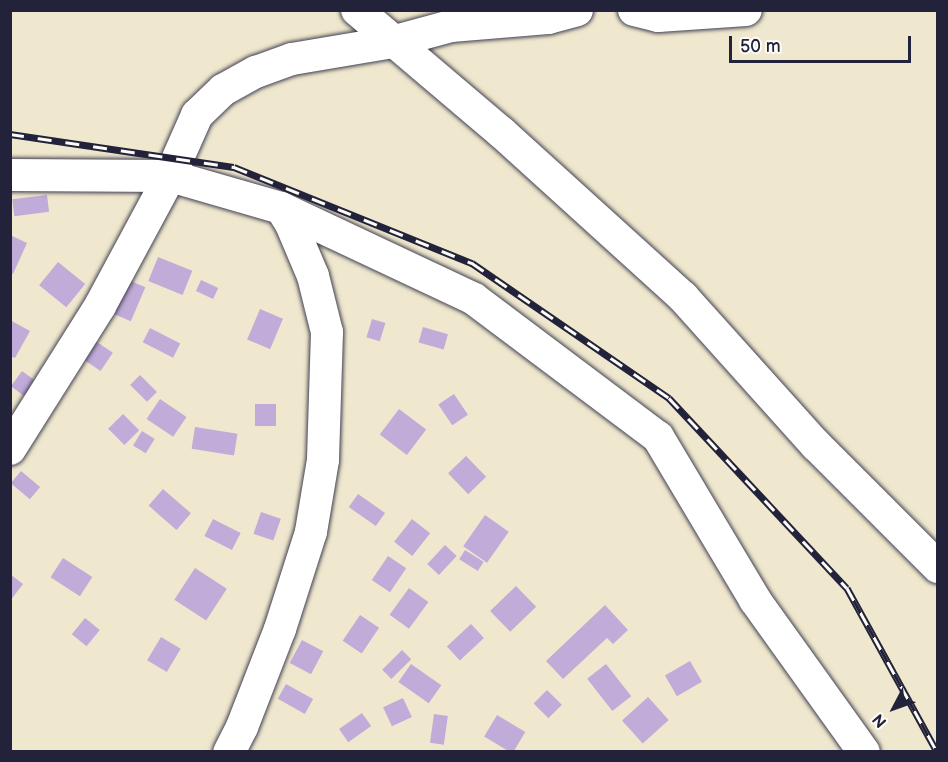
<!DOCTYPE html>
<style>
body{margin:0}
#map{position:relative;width:948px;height:762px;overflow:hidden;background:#f0e8ce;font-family:"Balsamiq Sans",sans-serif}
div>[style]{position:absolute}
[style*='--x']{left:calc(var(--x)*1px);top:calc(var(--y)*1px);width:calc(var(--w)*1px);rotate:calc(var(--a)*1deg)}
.building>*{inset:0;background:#c1abd8;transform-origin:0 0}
.roads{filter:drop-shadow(0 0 2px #414051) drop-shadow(0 0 2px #414051)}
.minor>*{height:32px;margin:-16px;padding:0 16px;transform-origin:16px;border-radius:16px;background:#fff}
.rail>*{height:7px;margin-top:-3.5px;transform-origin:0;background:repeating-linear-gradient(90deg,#fdfcf7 0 14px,#22223b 0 28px);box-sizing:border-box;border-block:2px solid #22223b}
span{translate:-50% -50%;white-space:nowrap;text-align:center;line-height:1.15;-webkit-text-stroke:6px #fdfcf7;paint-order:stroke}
.frame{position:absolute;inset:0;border:12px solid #22223b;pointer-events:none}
.north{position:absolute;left:864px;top:678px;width:60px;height:60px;-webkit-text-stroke:4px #fdfcf7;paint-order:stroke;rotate:229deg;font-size:16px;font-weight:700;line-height:24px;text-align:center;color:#22223b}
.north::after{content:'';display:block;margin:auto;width:21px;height:27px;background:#22223b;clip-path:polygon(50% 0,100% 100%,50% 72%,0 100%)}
.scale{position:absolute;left:729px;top:36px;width:182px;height:27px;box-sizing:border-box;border:3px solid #22223b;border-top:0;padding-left:8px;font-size:18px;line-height:21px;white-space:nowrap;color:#22223b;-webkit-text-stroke:4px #fdfcf7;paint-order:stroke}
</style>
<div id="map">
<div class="building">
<div style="left:47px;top:195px;width:17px;height:35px;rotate:83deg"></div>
<div style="clip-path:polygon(10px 235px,27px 243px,13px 274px,10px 273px)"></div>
<div style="left:158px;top:257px;width:37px;height:26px;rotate:22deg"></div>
<div style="left:58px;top:262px;width:35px;height:30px;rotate:39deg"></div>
<div style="left:126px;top:279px;width:21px;height:37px;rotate:23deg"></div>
<div style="left:201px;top:280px;width:19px;height:12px;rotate:25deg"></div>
<div style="left:260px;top:309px;width:25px;height:33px;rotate:23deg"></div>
<div style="left:372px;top:319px;width:14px;height:19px;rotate:17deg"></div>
<div style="clip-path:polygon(10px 320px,30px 331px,15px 358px,10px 356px)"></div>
<div style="left:423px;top:327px;width:26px;height:16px;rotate:16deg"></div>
<div style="left:150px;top:328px;width:34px;height:16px;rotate:27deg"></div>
<div style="left:88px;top:336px;width:30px;height:22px;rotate:34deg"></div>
<div style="left:22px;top:371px;width:19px;height:19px;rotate:36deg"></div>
<div style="left:140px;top:375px;width:24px;height:14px;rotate:45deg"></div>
<div style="left:454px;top:394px;width:25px;height:19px;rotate:56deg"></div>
<div style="left:160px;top:399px;width:32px;height:24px;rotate:34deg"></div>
<div style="left:255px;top:404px;width:21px;height:22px"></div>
<div style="left:399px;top:409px;width:34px;height:32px;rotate:37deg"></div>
<div style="left:123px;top:414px;width:23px;height:21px;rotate:45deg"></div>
<div style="left:195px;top:427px;width:43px;height:22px;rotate:9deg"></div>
<div style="left:142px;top:431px;width:15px;height:17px;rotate:32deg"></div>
<div style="left:466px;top:456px;width:29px;height:25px;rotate:46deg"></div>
<div style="left:21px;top:471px;width:25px;height:16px;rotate:40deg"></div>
<div style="left:163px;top:489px;width:37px;height:22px;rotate:41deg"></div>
<div style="left:358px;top:494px;width:33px;height:16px;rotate:35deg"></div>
<div style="left:261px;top:512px;width:21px;height:23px;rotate:19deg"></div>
<div style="left:485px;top:515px;width:29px;height:38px;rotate:35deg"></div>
<div style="left:213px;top:519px;width:31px;height:19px;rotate:27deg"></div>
<div style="left:412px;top:519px;width:23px;height:29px;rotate:38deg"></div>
<div style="left:445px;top:545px;width:16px;height:26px;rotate:43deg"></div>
<div style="left:465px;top:550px;width:22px;height:11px;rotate:32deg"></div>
<div style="left:388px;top:556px;width:22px;height:29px;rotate:34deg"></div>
<div style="left:63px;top:558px;width:35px;height:23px;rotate:33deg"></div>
<div style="left:195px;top:568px;width:38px;height:38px;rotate:33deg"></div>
<div style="clip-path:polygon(10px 574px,23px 584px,10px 601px)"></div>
<div style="left:516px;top:586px;width:29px;height:36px;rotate:46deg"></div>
<div style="left:409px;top:588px;width:24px;height:33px;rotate:36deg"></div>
<div style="clip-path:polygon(605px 605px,628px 630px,613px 644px,607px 638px,563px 679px,546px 661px)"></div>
<div style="left:360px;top:615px;width:23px;height:31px;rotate:34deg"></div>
<div style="left:85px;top:618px;width:19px;height:21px;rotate:39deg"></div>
<div style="left:471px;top:624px;width:19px;height:33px;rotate:47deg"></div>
<div style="left:161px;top:637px;width:23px;height:27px;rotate:31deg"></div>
<div style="left:302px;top:640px;width:24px;height:26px;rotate:28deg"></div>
<div style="left:402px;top:650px;width:13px;height:28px;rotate:45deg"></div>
<div style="left:690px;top:661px;width:24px;height:29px;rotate:60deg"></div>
<div style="left:411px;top:664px;width:37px;height:22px;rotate:35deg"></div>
<div style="left:606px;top:664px;width:41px;height:24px;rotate:52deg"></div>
<div style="left:286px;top:684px;width:31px;height:17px;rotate:29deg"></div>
<div style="left:547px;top:690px;width:21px;height:19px;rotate:45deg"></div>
<div style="left:648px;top:697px;width:31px;height:35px;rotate:48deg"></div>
<div style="left:403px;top:698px;width:21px;height:22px;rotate:65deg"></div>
<div style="left:362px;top:713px;width:16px;height:28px;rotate:55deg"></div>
<div style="left:434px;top:714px;width:14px;height:29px;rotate:8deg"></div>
<div style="left:497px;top:715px;width:33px;height:25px;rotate:31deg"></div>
</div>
<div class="roads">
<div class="minor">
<div style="--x:357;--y:10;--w:189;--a:40.3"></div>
<div style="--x:501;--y:132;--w:246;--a:42.2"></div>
<div style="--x:683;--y:297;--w:199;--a:48.1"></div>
<div style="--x:816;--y:445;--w:173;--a:45"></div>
<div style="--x:634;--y:10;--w:25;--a:14"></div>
<div style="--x:658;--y:16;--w:88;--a:-3.9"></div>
<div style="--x:10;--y:175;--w:160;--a:0.4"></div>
<div style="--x:170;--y:176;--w:67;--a:-66.1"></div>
<div style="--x:197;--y:115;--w:36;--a:-44"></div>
<div style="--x:223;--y:90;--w:38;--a:-29"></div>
<div style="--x:256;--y:72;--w:38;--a:-20"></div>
<div style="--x:292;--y:59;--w:101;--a:-9.6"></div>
<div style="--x:392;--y:42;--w:61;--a:-15.2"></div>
<div style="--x:451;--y:26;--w:97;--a:-4.7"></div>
<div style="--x:548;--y:18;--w:30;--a:-15"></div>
<div style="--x:281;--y:208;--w:213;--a:25.2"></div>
<div style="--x:474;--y:299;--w:230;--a:36.9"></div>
<div style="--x:658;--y:437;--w:190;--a:59.2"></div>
<div style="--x:755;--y:600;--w:187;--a:54.4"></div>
<div style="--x:10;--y:449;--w:169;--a:-57.8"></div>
<div style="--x:100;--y:306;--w:148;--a:-61.7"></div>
<div style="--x:170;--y:176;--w:116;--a:16.1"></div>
<div style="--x:281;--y:208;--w:19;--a:58"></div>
<div style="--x:291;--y:224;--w:56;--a:67.1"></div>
<div style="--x:313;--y:276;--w:58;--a:76"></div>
<div style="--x:327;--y:332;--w:128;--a:91.8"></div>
<div style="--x:323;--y:460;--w:73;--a:99.5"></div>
<div style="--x:311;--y:532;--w:102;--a:107.7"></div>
<div style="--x:280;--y:629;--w:105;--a:111.2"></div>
<div style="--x:242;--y:727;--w:28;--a:117"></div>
</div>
</div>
<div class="rail">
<div style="--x:10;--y:134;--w:226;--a:8.4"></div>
<div style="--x:234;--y:167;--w:257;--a:22"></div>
<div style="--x:472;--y:263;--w:239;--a:34.4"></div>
<div style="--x:669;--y:398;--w:260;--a:46.9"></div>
<div style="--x:847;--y:588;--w:187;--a:61.2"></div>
</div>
<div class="frame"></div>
<div class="north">N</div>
<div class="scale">50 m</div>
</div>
